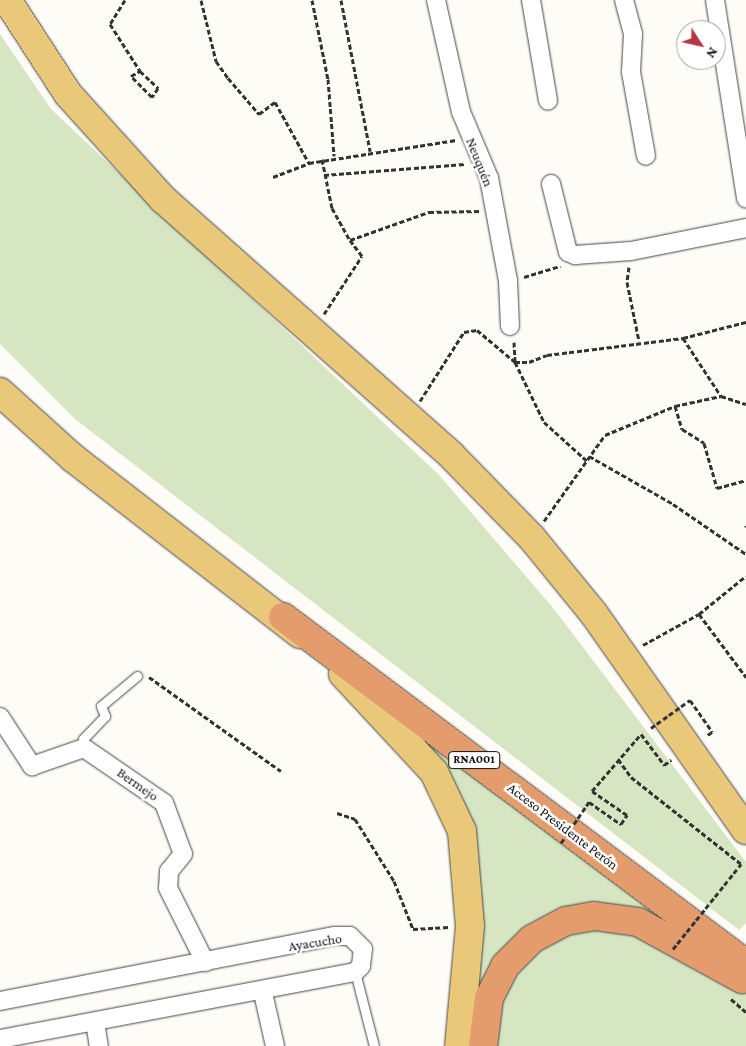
<!DOCTYPE html>
<meta charset="utf-8">
<style>
body{margin:0}
#map{position:relative;width:746px;height:1046px;overflow:hidden;background:#fefcf6;font-family:"Crimson Pro",serif}
div>[style]{position:absolute}
[style*='--x']{left:calc(var(--x)*1px);top:calc(var(--y)*1px);width:calc(var(--w)*1px);rotate:calc(var(--a)*1deg)}
.green>*{inset:0;background:#d7e6c2}
.path>*{height:3px;margin-top:-1.5px;transform-origin:0;background:repeating-linear-gradient(90deg,#333 0 5px,transparent 0 7.5px)}
.roads{filter:drop-shadow(0 0 1px #444) drop-shadow(0 0 1px #444)}
.service>*{height:9px;margin:-4.5px;padding:0 4.5px;transform-origin:4.5px;border-radius:4.5px;background:#fff}
.minor>*{height:18px;margin:-9px;padding:0 9px;transform-origin:9px;border-radius:9px;background:#fff}
.primary>*{height:28px;margin:-14px;padding:0 14px;transform-origin:14px;border-radius:14px;background:#eac87a}
.motorway>*{height:28px;margin:-14px;padding:0 14px;transform-origin:14px;border-radius:14px;background:#e59c6d}
.path-bridge>*{height:3px;margin-top:-1.5px;transform-origin:0;background:repeating-linear-gradient(90deg,#333 0 5px,transparent 0 7.5px)}
span{translate:-50% -50%;white-space:nowrap;text-align:center;line-height:1.15;-webkit-text-stroke:5px #fff;paint-order:stroke}
.shield-label span{padding:1px 4px;background:#fff;border:1px solid;border-radius:4px;-webkit-text-stroke-width:0}
.shield-label{font-size:12px;color:#111;font-weight:700}
.street-label{font-size:14px;color:#111}
.north{position:absolute;left:676px;top:20px;width:50px;height:50px;box-sizing:border-box;background:#fff;border:1px solid #a0a0a0;border-radius:50%;rotate:125deg;font-size:14px;font-weight:700;line-height:20px;text-align:center;color:#111}
.north::after{content:'';display:block;margin:auto;width:18px;height:22px;background:#b33745;clip-path:polygon(50% 0,100% 100%,50% 72%,0 100%)}
</style>
<div id="map">
<div class="green">
<div style="clip-path:polygon(0 34px,51px 109px,439px 475px,554px 609px,746px 862px,746px 923px,739px 930px,75px 419px,0 344px)"></div>
<div style="clip-path:polygon(422px 730px,683px 929px,556px 914px,478px 1019px,478px 904px,417px 737px)"></div>
<div style="clip-path:polygon(618px 926px,746px 991px,746px 1046px,491px 1046px,506px 980px,548px 937px)"></div>
</div>
<div class="path">
<div style="--x:125;--y:0;--w:28;--a:122"></div>
<div style="--x:110;--y:24;--w:56;--a:57.4"></div>
<div style="--x:140;--y:71;--w:25;--a:43"></div>
<div style="--x:158;--y:88;--w:11;--a:124"></div>
<div style="--x:152;--y:97;--w:30;--a:-135"></div>
<div style="--x:131;--y:76;--w:10;--a:-29"></div>
<div style="--x:201;--y:0;--w:63;--a:76.2"></div>
<div style="--x:216;--y:61;--w:21;--a:55"></div>
<div style="--x:228;--y:78;--w:48;--a:49.3"></div>
<div style="--x:259;--y:114;--w:20;--a:-37"></div>
<div style="--x:275;--y:102;--w:70;--a:60.9"></div>
<div style="--x:309;--y:163;--w:149;--a:-8.9"></div>
<div style="--x:312;--y:0;--w:81;--a:78.6"></div>
<div style="--x:328;--y:79;--w:77;--a:85.5"></div>
<div style="--x:341;--y:0;--w:154;--a:79.1"></div>
<div style="--x:322;--y:159;--w:50;--a:78.5"></div>
<div style="--x:332;--y:208;--w:37;--a:61"></div>
<div style="--x:324;--y:175;--w:141;--a:-4.5"></div>
<div style="--x:273;--y:177;--w:39;--a:-21"></div>
<div style="--x:629;--y:267;--w:15;--a:98"></div>
<div style="--x:627;--y:282;--w:60;--a:78.5"></div>
<div style="--x:524;--y:277;--w:38;--a:-17"></div>
<div style="--x:324;--y:314;--w:69;--a:-56.8"></div>
<div style="--x:362;--y:256;--w:20;--a:-127"></div>
<div style="--x:350;--y:240;--w:84;--a:-19.5"></div>
<div style="--x:429;--y:212;--w:51;--a:-1.1"></div>
<div style="--x:746;--y:322;--w:65;--a:165.7"></div>
<div style="--x:683;--y:338;--w:69;--a:56.8"></div>
<div style="--x:721;--y:396;--w:26;--a:18"></div>
<div style="--x:514;--y:342;--w:20;--a:87"></div>
<div style="--x:515;--y:362;--w:67;--a:64.2"></div>
<div style="--x:544;--y:422;--w:58;--a:42.2"></div>
<div style="--x:420;--y:401;--w:82;--a:-57.5"></div>
<div style="--x:464;--y:332;--w:13;--a:-9"></div>
<div style="--x:477;--y:330;--w:50;--a:40.1"></div>
<div style="--x:515;--y:362;--w:14;--a:0"></div>
<div style="--x:529;--y:362;--w:19;--a:-21"></div>
<div style="--x:547;--y:355;--w:137;--a:-7.1"></div>
<div style="--x:675;--y:406;--w:47;--a:-12.3"></div>
<div style="--x:589;--y:456;--w:97;--a:29.7"></div>
<div style="--x:673;--y:504;--w:88;--a:34.4"></div>
<div style="--x:544;--y:521;--w:105;--a:-54.7"></div>
<div style="--x:605;--y:435;--w:76;--a:-22.5"></div>
<div style="--x:675;--y:406;--w:24;--a:73"></div>
<div style="--x:682;--y:429;--w:26;--a:32"></div>
<div style="--x:704;--y:443;--w:47;--a:73.9"></div>
<div style="--x:717;--y:488;--w:30;--a:-15"></div>
<div style="--x:746;--y:525;--w:2;--a:90"></div>
<div style="--x:699;--y:614;--w:79;--a:53.3"></div>
<div style="--x:643;--y:645;--w:64;--a:-29"></div>
<div style="--x:699;--y:614;--w:60;--a:-39"></div>
<div style="--x:149;--y:677;--w:162;--a:35.5"></div>
<div style="--x:690;--y:700;--w:39;--a:55"></div>
<div style="--x:712;--y:732;--w:7;--a:146"></div>
<div style="--x:618;--y:759;--w:22;--a:54"></div>
<div style="--x:631;--y:777;--w:140;--a:38.3"></div>
<div style="--x:589;--y:802;--w:39;--a:35"></div>
<div style="--x:621;--y:824;--w:11;--a:-56"></div>
<div style="--x:627;--y:815;--w:42;--a:-145.6"></div>
<div style="--x:592;--y:791;--w:75;--a:-49.3"></div>
<div style="--x:641;--y:734;--w:39;--a:53"></div>
<div style="--x:664;--y:765;--w:9;--a:-36"></div>
<div style="--x:337;--y:813;--w:19;--a:18"></div>
<div style="--x:355;--y:819;--w:73;--a:57.8"></div>
<div style="--x:394;--y:881;--w:52;--a:68.4"></div>
<div style="--x:413;--y:929;--w:36;--a:-3"></div>
<div style="--x:731;--y:999;--w:20;--a:41"></div>
</div>
<div class="roads">
<div class="service">
<div style="--x:84;--y:748;--w:9;--a:-96"></div>
<div style="--x:83;--y:739;--w:32;--a:-46"></div>
<div style="--x:105;--y:716;--w:11;--a:-112"></div>
<div style="--x:101;--y:706;--w:47;--a:-39.8"></div>
<div style="--x:355;--y:972;--w:76;--a:75.6"></div>
</div>
<div class="minor">
<div style="--x:436;--y:0;--w:115;--a:77.4"></div>
<div style="--x:461;--y:112;--w:72;--a:67"></div>
<div style="--x:489;--y:178;--w:105;--a:79.5"></div>
<div style="--x:508;--y:281;--w:45;--a:87.5"></div>
<div style="--x:531;--y:0;--w:102;--a:80.4"></div>
<div style="--x:624;--y:0;--w:35;--a:75"></div>
<div style="--x:633;--y:34;--w:38;--a:93"></div>
<div style="--x:631;--y:72;--w:85;--a:79.9"></div>
<div style="--x:715;--y:0;--w:201;--a:81.1"></div>
<div style="--x:551;--y:184;--w:70;--a:76"></div>
<div style="--x:568;--y:252;--w:8;--a:23"></div>
<div style="--x:575;--y:255;--w:56;--a:-4.1"></div>
<div style="--x:631;--y:251;--w:117;--a:-11.3"></div>
<div style="--x:0;--y:717;--w:59;--a:56.9"></div>
<div style="--x:32;--y:766;--w:55;--a:-19.1"></div>
<div style="--x:84;--y:748;--w:97;--a:34.5"></div>
<div style="--x:164;--y:803;--w:54;--a:69.6"></div>
<div style="--x:183;--y:854;--w:22;--a:129"></div>
<div style="--x:169;--y:871;--w:17;--a:93"></div>
<div style="--x:168;--y:888;--w:83;--a:63.4"></div>
<div style="--x:263;--y:993;--w:54;--a:77.2"></div>
<div style="--x:0;--y:1001;--w:341;--a:-11"></div>
<div style="--x:335;--y:936;--w:15;--a:0"></div>
<div style="--x:350;--y:936;--w:18;--a:45"></div>
<div style="--x:363;--y:949;--w:17;--a:97"></div>
<div style="--x:361;--y:966;--w:8;--a:135"></div>
<div style="--x:355;--y:972;--w:361;--a:169.3"></div>
<div style="--x:95;--y:1022;--w:24;--a:81"></div>
</div>
<div class="primary">
<div style="--x:7;--y:0;--w:112;--a:57"></div>
<div style="--x:68;--y:94;--w:142;--a:47.9"></div>
<div style="--x:163;--y:199;--w:385;--a:41.6"></div>
<div style="--x:451;--y:455;--w:116;--a:45.7"></div>
<div style="--x:532;--y:538;--w:98;--a:50.8"></div>
<div style="--x:594;--y:614;--w:264;--a:54.9"></div>
<div style="--x:0;--y:392;--w:98;--a:42.1"></div>
<div style="--x:73;--y:458;--w:287;--a:37.8"></div>
<div style="--x:343;--y:674;--w:134;--a:47.1"></div>
<div style="--x:434;--y:772;--w:65;--a:64.6"></div>
<div style="--x:462;--y:831;--w:95;--a:85.2"></div>
<div style="--x:470;--y:926;--w:121;--a:95.2"></div>
</div>
<div class="motorway">
<div style="--x:283;--y:617;--w:579;--a:36.85"></div>
<div style="--x:483;--y:1046;--w:48;--a:-82.9"></div>
<div style="--x:489;--y:998;--w:36;--a:-63"></div>
<div style="--x:505;--y:966;--w:38;--a:-45"></div>
<div style="--x:532;--y:939;--w:38;--a:-28"></div>
<div style="--x:566;--y:921;--w:28;--a:-10"></div>
<div style="--x:594;--y:916;--w:44;--a:7.8"></div>
<div style="--x:638;--y:922;--w:119;--a:28.7"></div>
</div>
</div>
<div class="path-bridge">
<div style="--x:651;--y:728;--w:48;--a:-35.7"></div>
<div style="--x:561;--y:843;--w:50;--a:-55.7"></div>
<div style="--x:673;--y:949;--w:109;--a:-51.3"></div>
</div>
<div class="shield-label">
<span style="left:474px;top:760px">RNA001</span>
</div>
<div class="street-label">
<span style="left:480px;top:162px;rotate:68deg">Neuquén</span>
<span style="left:138px;top:784px;rotate:35deg">Bermejo</span>
<span style="left:563px;top:826px;rotate:37deg">Acceso Presidente Perón</span>
<span style="left:315px;top:942px;rotate:-9deg">Ayacucho</span>
</div>
<div class="north">N</div>
</div>
